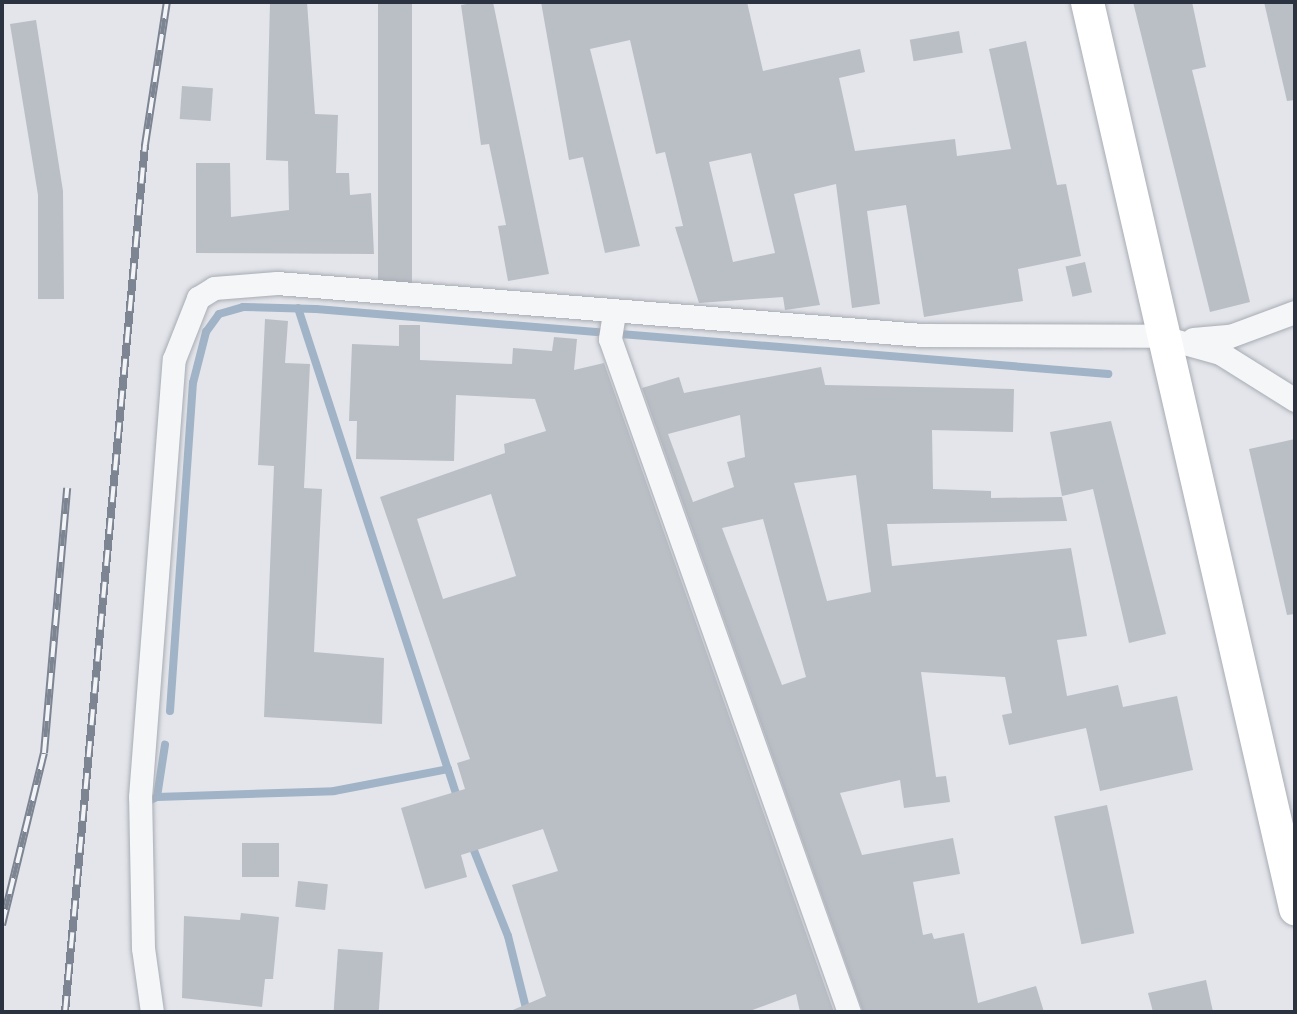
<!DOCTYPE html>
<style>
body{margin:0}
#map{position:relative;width:1297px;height:1014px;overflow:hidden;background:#e3e5ea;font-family:Jost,sans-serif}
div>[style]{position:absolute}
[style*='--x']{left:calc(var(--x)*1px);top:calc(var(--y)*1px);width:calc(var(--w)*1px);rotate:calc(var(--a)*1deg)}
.stream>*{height:8px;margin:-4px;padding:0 4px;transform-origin:4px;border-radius:4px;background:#a1b3c6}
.building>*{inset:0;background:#babfc6;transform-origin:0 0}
.roads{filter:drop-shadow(0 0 2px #a8acb4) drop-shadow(0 0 2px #a8acb4)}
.minor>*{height:23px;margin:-11.5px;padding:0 11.5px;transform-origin:11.5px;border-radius:11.5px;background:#f5f6f8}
.secondary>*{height:33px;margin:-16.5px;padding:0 16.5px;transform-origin:16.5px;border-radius:16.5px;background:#fff}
.rail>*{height:8px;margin-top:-4px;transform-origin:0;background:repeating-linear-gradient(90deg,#f2f4f7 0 16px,#7d8592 0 32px);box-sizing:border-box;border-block:2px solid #7d8592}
span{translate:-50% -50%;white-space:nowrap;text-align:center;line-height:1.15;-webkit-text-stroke:6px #f2f4f7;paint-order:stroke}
.frame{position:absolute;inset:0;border:4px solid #2c3340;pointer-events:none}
</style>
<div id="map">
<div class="stream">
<div style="--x:298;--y:308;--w:485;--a:72"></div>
<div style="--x:170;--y:711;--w:329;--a:-86"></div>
<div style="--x:193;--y:383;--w:53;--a:-75.7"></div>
<div style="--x:206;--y:332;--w:22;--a:-54"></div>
<div style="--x:219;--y:314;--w:25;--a:-16"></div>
<div style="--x:243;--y:307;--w:73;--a:1.6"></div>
<div style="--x:316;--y:309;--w:795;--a:4.69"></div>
<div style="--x:157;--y:797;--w:177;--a:-1.9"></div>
<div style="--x:334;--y:791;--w:116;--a:-10.9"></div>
<div style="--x:448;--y:769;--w:33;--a:72"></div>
<div style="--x:148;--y:801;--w:10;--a:-24"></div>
<div style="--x:157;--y:797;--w:53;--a:-81.3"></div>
<div style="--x:471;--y:843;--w:100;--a:68.3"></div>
<div style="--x:508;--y:936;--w:78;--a:76"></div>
</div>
<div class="building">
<div style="clip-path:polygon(270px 2px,307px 2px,315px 114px,338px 115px,336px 173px,349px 173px,350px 195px,371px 193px,374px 254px,196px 253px,196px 163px,230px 163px,231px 217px,289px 210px,288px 161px,266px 160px)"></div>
<div style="left:378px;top:2px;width:34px;height:283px"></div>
<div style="clip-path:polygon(478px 2px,493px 2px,549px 274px,508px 281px,498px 226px,506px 225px,489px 144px,481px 145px,461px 5px)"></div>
<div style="clip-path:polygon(evenodd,541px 2px,747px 2px,763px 71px,860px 49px,865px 72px,839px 78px,855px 151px,955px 139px,957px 156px,1011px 149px,989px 49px,1026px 41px,1057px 185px,1066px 184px,1081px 256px,1018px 269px,1023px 301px,924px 317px,906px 205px,867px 211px,880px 304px,852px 308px,836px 184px,794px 194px,820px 305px,785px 310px,783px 297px,699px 303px,675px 227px,683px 226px,665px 152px,656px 154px,630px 40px,590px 49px,640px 246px,605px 253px,583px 157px,569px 160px,541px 2px,751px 153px,775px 253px,733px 262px,709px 162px,751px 153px)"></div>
<div style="clip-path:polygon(1133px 2px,1192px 2px,1206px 67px,1192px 70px,1250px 302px,1210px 312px)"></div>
<div style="clip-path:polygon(1264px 2px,1295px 2px,1295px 100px,1287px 101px)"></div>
<div style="clip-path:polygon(36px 20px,63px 191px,64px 299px,38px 299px,38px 195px,10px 24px)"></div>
<div style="left:959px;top:31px;width:22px;height:50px;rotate:80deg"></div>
<div style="left:182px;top:86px;width:31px;height:33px;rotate:4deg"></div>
<div style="left:1085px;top:262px;width:31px;height:20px;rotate:77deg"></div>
<div style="clip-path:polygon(265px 319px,288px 321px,285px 363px,310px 364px,304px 488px,322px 489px,314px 652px,384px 658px,382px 724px,264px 717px,274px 466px,258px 465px)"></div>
<div style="clip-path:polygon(evenodd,399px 325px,420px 325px,420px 360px,512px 364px,513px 348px,552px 351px,554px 337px,577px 339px,574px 370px,604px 363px,834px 1012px,800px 1012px,796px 994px,747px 1012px,508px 1012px,546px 996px,512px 885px,558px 871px,543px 829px,461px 855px,467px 877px,425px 889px,401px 808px,465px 789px,457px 763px,470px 759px,380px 497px,505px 453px,504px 444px,546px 431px,535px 399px,456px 395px,454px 461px,356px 459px,357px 421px,349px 421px,352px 344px,399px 346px,399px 325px,491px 494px,516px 576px,443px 599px,417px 519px,491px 494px)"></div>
<div style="clip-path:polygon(evenodd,821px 367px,825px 385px,1014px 389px,1013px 432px,932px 430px,933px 489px,991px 491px,991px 498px,1062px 497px,1067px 521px,887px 524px,892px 566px,1071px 548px,1087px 636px,1057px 640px,1067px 696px,1118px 685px,1123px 707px,1177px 696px,1193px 770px,1100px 791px,1086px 728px,1009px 745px,1002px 715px,1012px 713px,1005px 677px,921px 672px,936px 777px,946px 776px,950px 802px,904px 808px,900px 780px,840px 793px,862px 855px,953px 838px,960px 874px,913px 882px,923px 935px,932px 933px,934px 939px,964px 933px,978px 1003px,1036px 986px,1044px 1012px,863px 1012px,642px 388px,679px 377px,684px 393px,821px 367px,740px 415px,745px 457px,727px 462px,734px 487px,693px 502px,668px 434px,740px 415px,821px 367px,856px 475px,871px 592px,827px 601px,794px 483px,856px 475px,821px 367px,763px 519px,806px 677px,782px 685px,722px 528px,763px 519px)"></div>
<div style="clip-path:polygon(1111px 421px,1166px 634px,1129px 643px,1093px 489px,1062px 496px,1050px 432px)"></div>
<div style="clip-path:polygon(1295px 439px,1295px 614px,1287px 615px,1249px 449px)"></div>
<div style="left:1107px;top:805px;width:131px;height:54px;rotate:78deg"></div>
<div style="left:242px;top:843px;width:37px;height:34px"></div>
<div style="left:298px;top:881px;width:30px;height:26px;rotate:6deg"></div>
<div style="clip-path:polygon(241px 913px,279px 917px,273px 979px,265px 979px,262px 1007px,182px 998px,184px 916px,240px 920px)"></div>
<div style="left:338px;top:949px;width:45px;height:63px;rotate:4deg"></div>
<div style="clip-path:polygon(1206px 980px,1213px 1012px,1153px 1012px,1148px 993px)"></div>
</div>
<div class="roads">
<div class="minor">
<div style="--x:614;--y:313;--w:26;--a:99"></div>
<div style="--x:610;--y:339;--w:714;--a:70.45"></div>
<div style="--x:1193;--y:339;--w:37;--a:-5"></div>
<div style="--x:1230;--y:336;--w:69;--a:-20.3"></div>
<div style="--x:152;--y:1012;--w:65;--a:-98"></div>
<div style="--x:143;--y:948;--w:151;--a:-91.1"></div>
<div style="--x:140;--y:797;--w:439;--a:-85.6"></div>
<div style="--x:174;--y:359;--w:66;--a:-68.5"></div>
<div style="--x:198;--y:298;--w:19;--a:-32"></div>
<div style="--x:214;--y:288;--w:63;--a:-4.5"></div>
<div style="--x:277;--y:283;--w:647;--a:4.61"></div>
<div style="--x:922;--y:335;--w:237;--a:0.2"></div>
<div style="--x:1159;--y:336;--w:63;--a:15.6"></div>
<div style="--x:1220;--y:353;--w:89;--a:32.1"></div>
</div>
<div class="secondary">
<div style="--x:1087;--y:2;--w:930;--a:77.07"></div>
</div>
</div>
<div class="rail">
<div style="--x:2;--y:925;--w:177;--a:-76.3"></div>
<div style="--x:44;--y:753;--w:266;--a:-85"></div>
<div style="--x:65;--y:1012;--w:871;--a:-84.73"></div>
<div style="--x:145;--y:145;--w:145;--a:-81.3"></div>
</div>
<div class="frame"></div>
</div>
